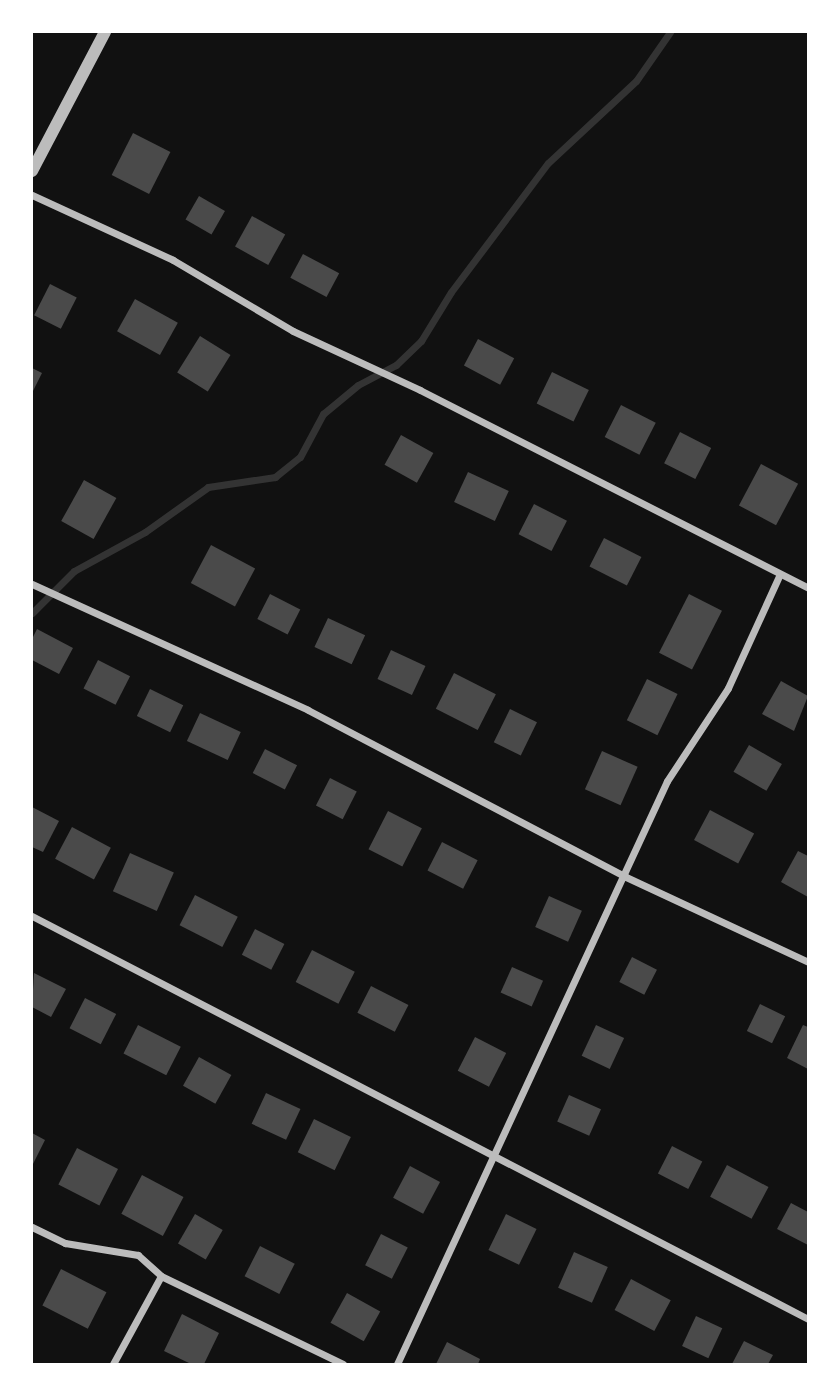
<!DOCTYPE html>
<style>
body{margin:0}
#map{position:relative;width:840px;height:1396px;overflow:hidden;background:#111;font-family:Arial,sans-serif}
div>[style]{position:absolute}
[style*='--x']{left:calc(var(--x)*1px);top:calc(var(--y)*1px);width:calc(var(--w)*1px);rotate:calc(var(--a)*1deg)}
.stream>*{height:7px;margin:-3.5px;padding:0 3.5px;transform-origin:3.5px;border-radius:3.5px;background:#333}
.building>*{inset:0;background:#4a4a4a;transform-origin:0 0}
.minor>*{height:7px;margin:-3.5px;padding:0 3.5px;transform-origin:3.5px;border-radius:3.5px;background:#bcbcbc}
.tertiary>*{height:12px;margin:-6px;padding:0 6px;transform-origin:6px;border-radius:6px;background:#bcbcbc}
span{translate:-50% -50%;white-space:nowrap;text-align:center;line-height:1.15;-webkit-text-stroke:7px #fff;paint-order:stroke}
.frame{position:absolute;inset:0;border:33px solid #fff;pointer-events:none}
</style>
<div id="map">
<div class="stream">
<div style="--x:32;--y:613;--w:59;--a:-45"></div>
<div style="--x:74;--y:571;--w:81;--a:-28.8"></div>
<div style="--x:145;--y:532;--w:77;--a:-35.5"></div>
<div style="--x:208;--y:487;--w:68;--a:-8.5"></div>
<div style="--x:275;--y:477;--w:32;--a:-39"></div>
<div style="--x:300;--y:457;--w:49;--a:-61.9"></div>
<div style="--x:323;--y:414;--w:45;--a:-39.6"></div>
<div style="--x:358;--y:385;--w:43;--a:-27.8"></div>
<div style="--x:396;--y:365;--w:35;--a:-44"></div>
<div style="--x:421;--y:341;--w:57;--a:-58.5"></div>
<div style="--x:451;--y:292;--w:161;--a:-53.1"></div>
<div style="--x:548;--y:163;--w:120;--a:-43"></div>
<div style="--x:636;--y:81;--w:60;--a:-55.2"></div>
</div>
<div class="building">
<div style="left:133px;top:133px;width:42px;height:47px;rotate:27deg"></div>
<div style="left:199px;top:196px;width:30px;height:27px;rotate:30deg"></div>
<div style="left:252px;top:216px;width:38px;height:35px;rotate:29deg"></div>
<div style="left:303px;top:254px;width:41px;height:27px;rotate:28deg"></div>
<div style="left:50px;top:284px;width:30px;height:35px;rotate:27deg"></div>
<div style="left:135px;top:299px;width:49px;height:37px;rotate:29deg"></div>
<div style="left:200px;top:336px;width:36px;height:43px;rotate:32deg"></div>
<div style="left:478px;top:339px;width:41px;height:30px;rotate:28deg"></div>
<div style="clip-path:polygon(32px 368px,42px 373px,32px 393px)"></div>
<div style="left:552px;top:372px;width:41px;height:35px;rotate:26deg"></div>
<div style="left:621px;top:405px;width:39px;height:36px;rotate:27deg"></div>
<div style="left:680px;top:432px;width:35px;height:35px;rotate:27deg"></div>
<div style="left:401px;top:435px;width:37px;height:34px;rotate:29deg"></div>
<div style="left:761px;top:464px;width:42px;height:47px;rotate:28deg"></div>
<div style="left:468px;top:472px;width:45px;height:33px;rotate:25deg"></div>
<div style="left:84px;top:480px;width:37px;height:47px;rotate:29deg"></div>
<div style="left:534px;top:504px;width:37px;height:34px;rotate:27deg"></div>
<div style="left:604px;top:538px;width:42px;height:32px;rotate:27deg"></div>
<div style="left:211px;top:545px;width:50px;height:43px;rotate:28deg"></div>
<div style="left:270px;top:594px;width:34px;height:28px;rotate:27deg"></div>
<div style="left:689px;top:594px;width:37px;height:66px;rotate:27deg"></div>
<div style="left:328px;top:618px;width:41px;height:32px;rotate:25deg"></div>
<div style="clip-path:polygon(37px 629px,73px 648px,59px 674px,32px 660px,32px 639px)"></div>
<div style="left:391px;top:650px;width:38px;height:32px;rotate:25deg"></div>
<div style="left:98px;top:660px;width:36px;height:32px;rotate:27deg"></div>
<div style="left:454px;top:673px;width:47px;height:40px;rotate:27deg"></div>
<div style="left:647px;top:679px;width:34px;height:46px;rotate:26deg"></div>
<div style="clip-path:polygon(781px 681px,808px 696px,794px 731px,762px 714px)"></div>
<div style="left:150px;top:689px;width:37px;height:30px;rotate:26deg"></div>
<div style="left:510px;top:709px;width:30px;height:37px;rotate:26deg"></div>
<div style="left:200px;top:713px;width:45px;height:31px;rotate:25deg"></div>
<div style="left:749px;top:745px;width:38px;height:31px;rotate:30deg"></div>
<div style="left:265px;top:749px;width:36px;height:27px;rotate:27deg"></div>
<div style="left:602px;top:751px;width:39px;height:42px;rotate:24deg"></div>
<div style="left:330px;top:778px;width:30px;height:31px;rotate:27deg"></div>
<div style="clip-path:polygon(32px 807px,59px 821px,43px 852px,32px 847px)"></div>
<div style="left:710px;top:810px;width:50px;height:34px;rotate:28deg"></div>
<div style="left:388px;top:811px;width:38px;height:43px;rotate:27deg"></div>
<div style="left:72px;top:827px;width:44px;height:36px;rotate:28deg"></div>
<div style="left:442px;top:842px;width:40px;height:32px;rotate:27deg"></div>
<div style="clip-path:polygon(798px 851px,808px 856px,808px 897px,781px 882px)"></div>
<div style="left:130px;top:853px;width:48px;height:42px;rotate:24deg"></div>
<div style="left:195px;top:895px;width:48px;height:34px;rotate:27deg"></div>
<div style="left:549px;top:896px;width:36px;height:34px;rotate:24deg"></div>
<div style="left:255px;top:929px;width:33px;height:29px;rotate:27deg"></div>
<div style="left:312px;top:950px;width:48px;height:36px;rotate:27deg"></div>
<div style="left:632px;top:957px;width:28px;height:28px;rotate:27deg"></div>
<div style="left:512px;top:967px;width:34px;height:28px;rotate:24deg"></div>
<div style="clip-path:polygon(34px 973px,66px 989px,51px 1017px,32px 1007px)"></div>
<div style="left:371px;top:986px;width:42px;height:30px;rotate:27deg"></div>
<div style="left:85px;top:998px;width:35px;height:34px;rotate:27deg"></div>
<div style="left:760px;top:1004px;width:28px;height:30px;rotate:26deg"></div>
<div style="left:138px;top:1025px;width:48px;height:32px;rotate:27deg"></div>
<div style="left:596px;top:1025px;width:31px;height:34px;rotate:25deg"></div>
<div style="clip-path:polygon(803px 1025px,808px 1027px,808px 1069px,787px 1058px)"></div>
<div style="left:475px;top:1037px;width:35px;height:38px;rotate:27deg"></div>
<div style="left:199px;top:1057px;width:37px;height:33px;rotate:29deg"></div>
<div style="left:266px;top:1093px;width:38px;height:34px;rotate:25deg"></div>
<div style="left:569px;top:1095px;width:35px;height:29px;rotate:24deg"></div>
<div style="left:314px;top:1119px;width:41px;height:37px;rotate:26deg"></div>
<div style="clip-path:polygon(32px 1133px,45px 1140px,32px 1166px)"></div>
<div style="left:672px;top:1146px;width:34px;height:31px;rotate:27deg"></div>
<div style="left:77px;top:1148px;width:46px;height:41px;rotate:27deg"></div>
<div style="left:727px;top:1165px;width:47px;height:36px;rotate:28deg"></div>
<div style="left:410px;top:1166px;width:34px;height:36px;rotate:28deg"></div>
<div style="left:142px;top:1175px;width:47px;height:44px;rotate:28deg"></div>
<div style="clip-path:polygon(791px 1203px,808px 1212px,808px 1245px,777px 1229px)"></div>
<div style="left:195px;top:1214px;width:32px;height:34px;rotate:30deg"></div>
<div style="left:506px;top:1214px;width:34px;height:40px;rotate:26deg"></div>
<div style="left:381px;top:1234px;width:30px;height:35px;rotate:27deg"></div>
<div style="left:260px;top:1246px;width:39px;height:34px;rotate:27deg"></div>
<div style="left:574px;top:1252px;width:37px;height:39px;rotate:24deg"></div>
<div style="left:61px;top:1269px;width:51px;height:41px;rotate:27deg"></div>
<div style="left:631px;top:1279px;width:45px;height:35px;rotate:28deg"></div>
<div style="left:347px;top:1293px;width:38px;height:34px;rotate:29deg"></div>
<div style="clip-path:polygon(182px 1314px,219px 1333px,204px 1364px,191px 1364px,164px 1351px)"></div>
<div style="left:696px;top:1316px;width:29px;height:33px;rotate:25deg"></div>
<div style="clip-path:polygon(744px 1341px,773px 1355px,768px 1364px,732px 1364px)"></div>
<div style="clip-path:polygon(447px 1342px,480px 1359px,478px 1364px,436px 1364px)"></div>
</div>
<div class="minor">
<div style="--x:32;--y:195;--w:155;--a:24.7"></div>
<div style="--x:173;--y:260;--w:139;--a:30.6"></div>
<div style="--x:293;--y:331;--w:140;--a:24.9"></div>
<div style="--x:420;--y:390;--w:436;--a:27"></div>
<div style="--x:32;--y:584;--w:303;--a:24.5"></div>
<div style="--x:308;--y:710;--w:359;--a:27.7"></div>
<div style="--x:626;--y:877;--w:201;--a:25"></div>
<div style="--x:32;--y:916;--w:874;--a:27.44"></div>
<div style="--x:32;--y:1227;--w:37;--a:26"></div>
<div style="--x:65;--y:1243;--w:74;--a:9.3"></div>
<div style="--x:138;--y:1255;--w:31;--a:42"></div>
<div style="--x:161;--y:1276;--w:202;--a:25.8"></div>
<div style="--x:113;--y:1364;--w:100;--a:-61.4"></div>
<div style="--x:397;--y:1364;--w:642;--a:-65.15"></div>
<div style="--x:667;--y:781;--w:111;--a:-56.7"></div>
<div style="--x:728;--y:688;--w:125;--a:-65.5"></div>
</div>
<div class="tertiary">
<div style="--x:32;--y:171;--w:157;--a:-62.3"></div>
</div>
<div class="frame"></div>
</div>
